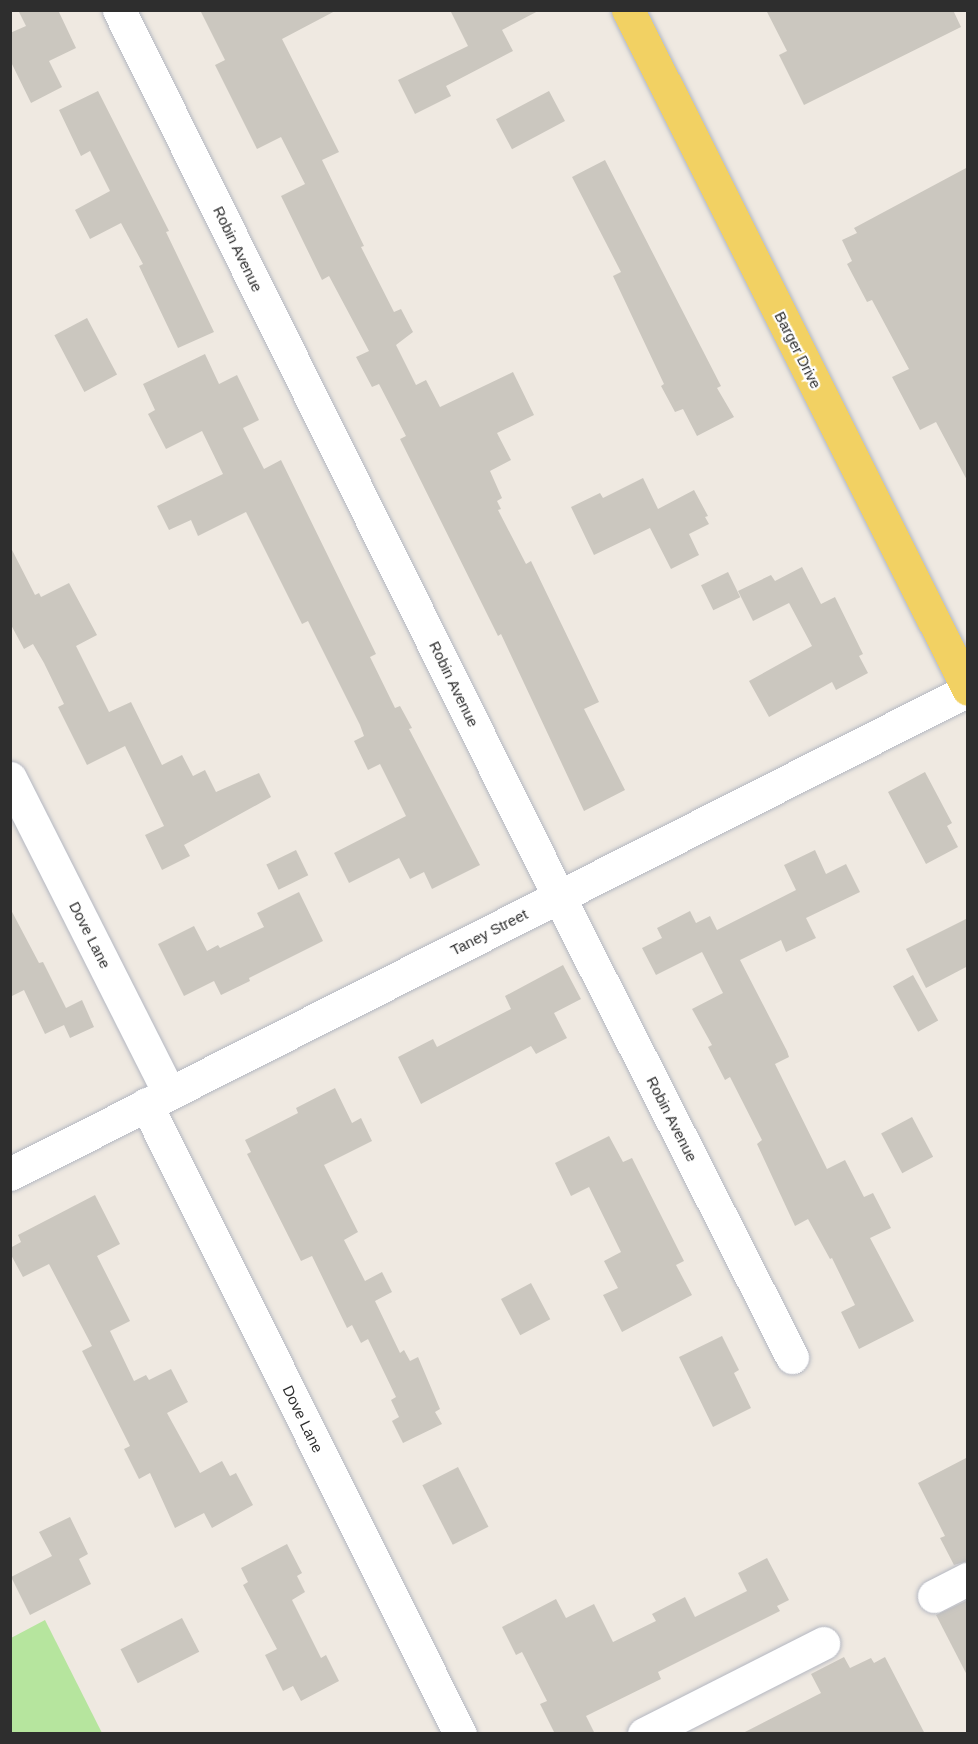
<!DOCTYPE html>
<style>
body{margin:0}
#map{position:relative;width:978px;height:1744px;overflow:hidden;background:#efe9e1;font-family:Arial,sans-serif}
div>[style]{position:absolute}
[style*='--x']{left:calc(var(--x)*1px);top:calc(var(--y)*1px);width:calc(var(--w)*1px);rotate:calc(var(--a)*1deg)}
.green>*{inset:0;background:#b6e59e}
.building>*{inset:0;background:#cbc7bf;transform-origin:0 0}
.roads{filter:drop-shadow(0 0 2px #b4b7c1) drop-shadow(0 0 2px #b4b7c1)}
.minor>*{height:33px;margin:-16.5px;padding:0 16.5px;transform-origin:16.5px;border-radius:16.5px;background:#fff}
.major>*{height:33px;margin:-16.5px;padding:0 16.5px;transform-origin:16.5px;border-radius:16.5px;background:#f2d163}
span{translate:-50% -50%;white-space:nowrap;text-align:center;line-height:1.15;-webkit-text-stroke:4.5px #fff;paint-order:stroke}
.street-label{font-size:15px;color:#2e2e2e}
.frame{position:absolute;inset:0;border:12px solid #2e2e2e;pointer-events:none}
</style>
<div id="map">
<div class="green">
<div style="clip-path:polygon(45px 1620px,102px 1733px,11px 1733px,11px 1638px)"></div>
</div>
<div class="building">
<div style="clip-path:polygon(18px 10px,58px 10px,76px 48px,49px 61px,62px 87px,31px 103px,10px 60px,10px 33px,26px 26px)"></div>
<div style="clip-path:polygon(200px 10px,337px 10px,282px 39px,339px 152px,322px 160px,364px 246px,361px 247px,394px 312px,401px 309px,413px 332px,396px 345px,416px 385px,426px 380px,440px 407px,513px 372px,534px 415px,497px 433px,511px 460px,490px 471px,502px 498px,497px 501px,501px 509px,498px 510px,526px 564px,531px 561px,599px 702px,584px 709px,625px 790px,584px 811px,501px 634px,498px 636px,400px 439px,406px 436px,379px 384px,372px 387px,356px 357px,369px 351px,329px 276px,322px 280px,281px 196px,305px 184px,281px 137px,257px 149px,215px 65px,225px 60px)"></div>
<div style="clip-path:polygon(450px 10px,540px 10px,502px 30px,513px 51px,446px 86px,451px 96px,415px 114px,398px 80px,468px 46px)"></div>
<div style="clip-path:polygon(766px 10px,953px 10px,961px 27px,804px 105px,779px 55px,787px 51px)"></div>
<div style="clip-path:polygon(98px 91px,169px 231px,166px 232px,214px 332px,178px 348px,139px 266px,143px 264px,121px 223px,90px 239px,75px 210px,110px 191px,90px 151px,81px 156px,59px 110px)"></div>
<div style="left:549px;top:91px;width:34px;height:60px;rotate:62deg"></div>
<div style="clip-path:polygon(605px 160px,721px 386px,717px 388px,734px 417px,697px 436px,683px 409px,675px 412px,661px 386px,664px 384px,613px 276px,621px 272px,572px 177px)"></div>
<div style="clip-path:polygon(968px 167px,968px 482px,936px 422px,920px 430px,892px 377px,909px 369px,872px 300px,867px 302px,847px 264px,852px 261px,842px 240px,857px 233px,854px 228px)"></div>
<div style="left:87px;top:318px;width:64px;height:37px;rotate:62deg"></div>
<div style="clip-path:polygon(205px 354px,219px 384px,237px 375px,259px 420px,243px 428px,264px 469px,281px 460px,376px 654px,370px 657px,395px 708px,400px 706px,412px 728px,409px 729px,480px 865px,432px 889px,424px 872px,410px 879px,399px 858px,349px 883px,334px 853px,406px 816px,380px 764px,368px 770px,354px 741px,364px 736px,360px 725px,308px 621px,302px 624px,246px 512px,198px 536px,191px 520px,169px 530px,157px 506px,223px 474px,202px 431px,166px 449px,148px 414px,155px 410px,143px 384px)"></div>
<div style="clip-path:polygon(643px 478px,658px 509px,694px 490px,708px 516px,705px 517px,709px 524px,689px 534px,699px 555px,671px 569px,650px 528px,594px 555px,571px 507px,600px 493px,603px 498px)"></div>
<div style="clip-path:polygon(10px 546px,35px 595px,39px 593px,41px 597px,69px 583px,97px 635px,76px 646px,109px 712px,131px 702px,162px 765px,182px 755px,193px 776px,205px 770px,216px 792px,259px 773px,271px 797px,184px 845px,190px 856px,162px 870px,145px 835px,164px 826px,125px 746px,87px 765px,58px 707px,64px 704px,44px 663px,33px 644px,24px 649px,10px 623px)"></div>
<div style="clip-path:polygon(802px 567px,821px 604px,835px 597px,863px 654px,859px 656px,868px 673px,836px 690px,832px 682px,769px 717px,749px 681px,812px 646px,789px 603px,753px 621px,738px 591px,771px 575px,775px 581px)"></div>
<div style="left:728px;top:572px;width:28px;height:30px;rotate:64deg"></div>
<div style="clip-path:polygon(925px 772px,952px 823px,947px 826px,958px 847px,926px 864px,888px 792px)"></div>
<div style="left:296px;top:850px;width:28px;height:33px;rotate:64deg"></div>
<div style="clip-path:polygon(815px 850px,826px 874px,846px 864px,860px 892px,806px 918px,816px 938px,786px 952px,781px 940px,740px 960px,787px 1051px,789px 1057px,775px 1064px,827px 1169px,845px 1160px,864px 1197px,873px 1193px,891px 1228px,870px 1238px,914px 1321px,859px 1349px,841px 1312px,855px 1305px,832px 1258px,830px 1259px,808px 1219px,795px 1226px,757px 1144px,762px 1140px,730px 1077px,725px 1080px,708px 1047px,712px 1045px,692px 1009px,723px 993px,702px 952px,656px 975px,642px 948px,662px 938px,657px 928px,690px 911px,696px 923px,710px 916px,717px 930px,796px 890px,784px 865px)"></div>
<div style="clip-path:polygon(299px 892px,323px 941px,249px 978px,250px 981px,221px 995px,214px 981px,184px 996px,158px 944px,194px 926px,207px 951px,218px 945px,220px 948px,264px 927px,257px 913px)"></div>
<div style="clip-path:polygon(10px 908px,39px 963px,43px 962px,66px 1008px,82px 1000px,94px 1027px,70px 1038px,64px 1025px,45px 1034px,24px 990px,10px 997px)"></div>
<div style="clip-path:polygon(968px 918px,968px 966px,926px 988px,906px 949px)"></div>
<div style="clip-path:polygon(563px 965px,581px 999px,554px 1013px,567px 1038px,536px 1054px,531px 1046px,421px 1104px,398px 1057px,433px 1039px,437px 1047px,511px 1009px,505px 996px)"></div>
<div style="left:913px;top:975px;width:52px;height:23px;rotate:61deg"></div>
<div style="clip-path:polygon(335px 1088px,352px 1123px,361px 1118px,372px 1141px,324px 1165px,358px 1232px,344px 1240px,365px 1281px,382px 1272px,392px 1292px,375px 1301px,400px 1353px,404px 1350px,410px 1361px,418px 1357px,440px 1409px,435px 1412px,442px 1424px,403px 1443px,392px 1421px,399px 1417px,391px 1400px,396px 1397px,368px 1339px,361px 1343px,352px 1325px,347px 1328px,312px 1256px,301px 1261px,247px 1154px,251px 1152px,245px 1140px,298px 1113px,296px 1108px)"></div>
<div style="left:912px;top:1117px;width:45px;height:35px;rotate:62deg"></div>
<div style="clip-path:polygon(609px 1136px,623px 1162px,632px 1158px,684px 1261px,676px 1265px,692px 1295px,622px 1332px,603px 1295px,618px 1288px,604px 1261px,621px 1252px,589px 1187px,571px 1196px,555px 1163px)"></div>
<div style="clip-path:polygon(95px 1195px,120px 1244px,97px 1256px,130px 1321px,110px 1331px,134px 1381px,146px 1375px,149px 1380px,171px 1369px,188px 1402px,167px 1413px,200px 1473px,222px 1461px,230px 1476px,236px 1473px,253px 1505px,212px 1528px,204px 1513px,175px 1528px,150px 1473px,139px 1479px,124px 1449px,130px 1446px,82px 1351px,92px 1346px,49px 1264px,23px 1277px,10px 1253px,10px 1248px,21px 1242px,18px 1235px)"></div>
<div style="left:531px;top:1283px;width:41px;height:34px;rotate:62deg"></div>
<div style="clip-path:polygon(722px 1336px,739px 1370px,734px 1373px,751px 1408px,713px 1427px,679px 1357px)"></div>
<div style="clip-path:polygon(968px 1457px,968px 1561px,954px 1565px,940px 1538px,945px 1536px,918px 1483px)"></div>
<div style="left:458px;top:1467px;width:67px;height:40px;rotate:63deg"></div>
<div style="clip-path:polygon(70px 1517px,88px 1554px,79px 1559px,91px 1584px,30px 1615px,11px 1577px,52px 1556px,39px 1532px)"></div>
<div style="clip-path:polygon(287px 1544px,302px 1573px,297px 1576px,305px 1592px,292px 1600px,321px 1658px,326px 1655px,339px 1681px,301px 1701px,293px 1686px,283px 1691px,265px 1655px,277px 1649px,243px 1585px,248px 1582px,241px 1568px)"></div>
<div style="clip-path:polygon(767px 1558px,789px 1600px,777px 1606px,780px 1611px,658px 1672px,661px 1679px,586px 1716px,595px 1734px,555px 1734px,540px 1704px,547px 1701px,522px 1652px,516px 1655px,502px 1627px,556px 1599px,566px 1618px,594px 1604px,613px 1642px,656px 1621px,652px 1614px,685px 1597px,695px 1617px,747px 1591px,738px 1573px)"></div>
<div style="clip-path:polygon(968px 1600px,968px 1677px,936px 1615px)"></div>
<div style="left:182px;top:1618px;width:38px;height:69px;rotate:63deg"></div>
<div style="clip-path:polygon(844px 1657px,850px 1668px,871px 1658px,874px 1663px,885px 1657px,925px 1734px,741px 1734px,821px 1693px,811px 1674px)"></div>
</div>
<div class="roads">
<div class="minor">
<div style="--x:119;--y:10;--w:988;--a:63.62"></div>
<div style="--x:558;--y:895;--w:518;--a:63.14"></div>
<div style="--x:10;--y:778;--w:353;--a:63.2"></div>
<div style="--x:146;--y:1104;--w:704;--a:63.51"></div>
<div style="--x:10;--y:1174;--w:1073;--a:-26.8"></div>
<div style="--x:934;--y:1596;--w:38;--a:-27"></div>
<div style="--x:644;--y:1734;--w:201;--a:-26.9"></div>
</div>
<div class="major">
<div style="--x:628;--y:10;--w:759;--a:63.4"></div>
</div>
</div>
<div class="street-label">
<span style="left:238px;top:249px;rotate:64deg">Robin Avenue</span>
<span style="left:798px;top:350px;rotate:63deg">Barger Drive</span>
<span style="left:454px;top:684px;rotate:64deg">Robin Avenue</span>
<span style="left:489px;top:932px;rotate:-27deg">Taney Street</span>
<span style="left:90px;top:935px;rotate:63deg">Dove Lane</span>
<span style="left:672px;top:1119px;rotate:63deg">Robin Avenue</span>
<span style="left:303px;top:1419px;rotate:64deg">Dove Lane</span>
</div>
<div class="frame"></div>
</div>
